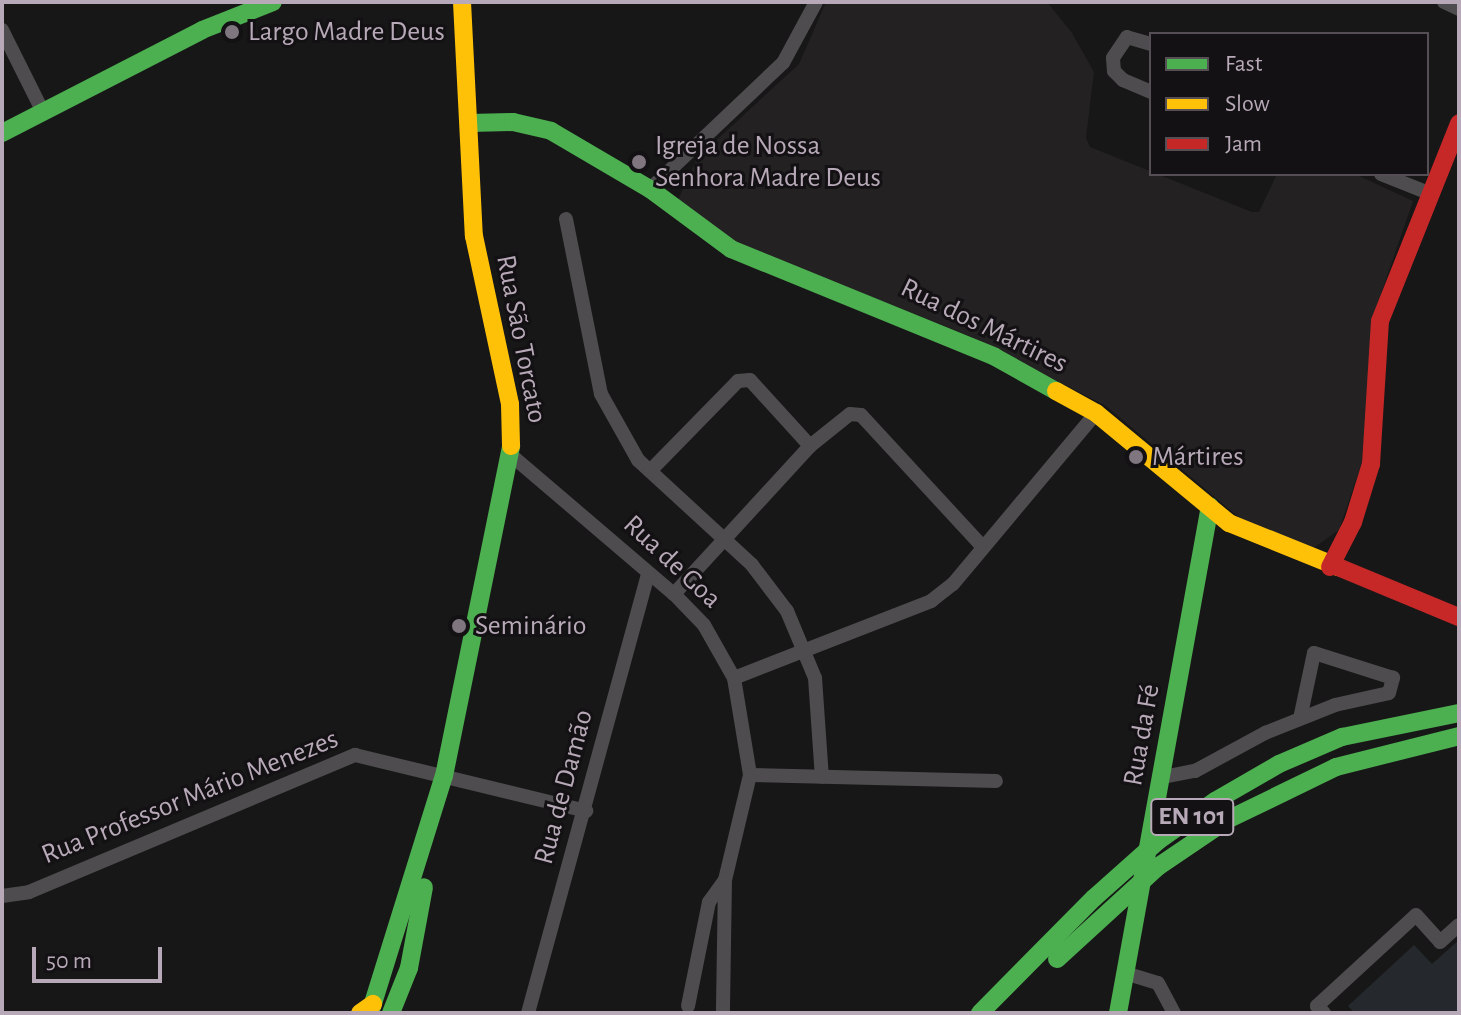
<!DOCTYPE html>
<meta charset="utf-8">
<style>
body{margin:0}
#map{position:relative;width:1461px;height:1015px;overflow:hidden;background:#171717;font-family:"Alegreya Sans",sans-serif}
div>[style]{position:absolute}
[style*='--x']{left:calc(var(--x)*1px);top:calc(var(--y)*1px);width:calc(var(--w)*1px);rotate:calc(var(--a)*1deg)}
.built>*{inset:0;background:#232122}
.green>*{inset:0;background:#25292d}
.street>*{height:14px;margin:-7px;padding:0 7px;transform-origin:7px;border-radius:7px;background:#4e4c4e}
.fast>*{height:18px;margin:-9px;padding:0 9px;transform-origin:9px;border-radius:9px;background:#4caf50}
.slow>*{height:18px;margin:-9px;padding:0 9px;transform-origin:9px;border-radius:9px;background:#ffc107}
.jam>*{height:18px;margin:-9px;padding:0 9px;transform-origin:9px;border-radius:9px;background:#c62828}
.dots>*{width:22px;height:22px;translate:-50% -50%;box-sizing:border-box;border:4px solid #131113;border-radius:50%}
span{translate:-50% -50%;white-space:nowrap;text-align:center;line-height:1.15;-webkit-text-stroke:6px #131113;paint-order:stroke}
.shield-label span{padding:2px 6px;background:#131113;border:2px solid;border-radius:6px;-webkit-text-stroke-width:0}
.shield-label{font-size:26px;color:#b7a9b7;font-weight:700}
.poi-label{font-size:28px;color:#b7a9b7}
.left{translate:0 -50%;text-align:left}
.street-label{font-size:28px;color:#b7a9b7}
.frame{position:absolute;inset:0;border:4px solid #b7a9b7;pointer-events:none}
.legend{position:absolute;left:1149px;top:32px;width:280px;height:144px;box-sizing:border-box;background:#131113;border:2px solid #554e55;margin:0;padding:10px 14px;list-style:none;font-size:24px;color:#b7a9b7}
.legend li{display:flex;align-items:center;gap:16px;height:40px}
.legend b{width:40px;border:2px solid #554e55}
.scale{position:absolute;left:32px;top:947px;width:130px;height:36px;box-sizing:border-box;border:4px solid #b7a9b7;border-top:0;padding-left:10px;font-size:24px;line-height:28px;white-space:nowrap;color:#b7a9b7;-webkit-text-stroke:6px #131113;paint-order:stroke}
</style>
<div id="map">
<div class="built">
<div style="clip-path:polygon(826px 2px,1047px 2px,1072px 33px,1094px 72px,1086px 138px,1090px 147px,1252px 212px,1259px 212px,1277px 174px,1355px 174px,1413px 201px,1374px 314px,1368px 444px,1339px 530px,1309px 551px,1248px 525px,1106px 406px,972px 337px,730px 240px,678px 200px,697px 158px,799px 64px)"></div>
</div>
<div class="green">
<div style="clip-path:polygon(1459px 940px,1459px 1013px,1355px 1013px,1348px 1006px,1414px 945px,1432px 964px)"></div>
</div>
<div class="street">
<div style="--x:1444;--y:2;--w:17;--a:25"></div>
<div style="--x:2;--y:30;--w:92;--a:63.4"></div>
<div style="--x:1151;--y:44;--w:25;--a:-164"></div>
<div style="--x:1127;--y:37;--w:25;--a:124"></div>
<div style="--x:1113;--y:58;--w:13;--a:86"></div>
<div style="--x:1114;--y:71;--w:13;--a:45"></div>
<div style="--x:1123;--y:80;--w:30;--a:23"></div>
<div style="--x:1381;--y:174;--w:54;--a:21.8"></div>
<div style="--x:650;--y:189;--w:183;--a:-43.5"></div>
<div style="--x:783;--y:63;--w:69;--a:-61.6"></div>
<div style="--x:566;--y:219;--w:178;--a:78.7"></div>
<div style="--x:601;--y:394;--w:76;--a:60.7"></div>
<div style="--x:638;--y:460;--w:155;--a:42.6"></div>
<div style="--x:752;--y:565;--w:58;--a:52.7"></div>
<div style="--x:787;--y:611;--w:73;--a:67.3"></div>
<div style="--x:815;--y:678;--w:99;--a:86"></div>
<div style="--x:511;--y:455;--w:214;--a:40.5"></div>
<div style="--x:674;--y:594;--w:43;--a:45.9"></div>
<div style="--x:704;--y:625;--w:61;--a:60.5"></div>
<div style="--x:734;--y:678;--w:98;--a:80.6"></div>
<div style="--x:750;--y:775;--w:108;--a:103.4"></div>
<div style="--x:725;--y:880;--w:133;--a:90.9"></div>
<div style="--x:650;--y:471;--w:126;--a:-45.6"></div>
<div style="--x:738;--y:381;--w:12;--a:-5"></div>
<div style="--x:750;--y:380;--w:89;--a:47.7"></div>
<div style="--x:674;--y:594;--w:201;--a:-47.4"></div>
<div style="--x:810;--y:446;--w:51;--a:-38.7"></div>
<div style="--x:850;--y:414;--w:11;--a:5"></div>
<div style="--x:861;--y:415;--w:180;--a:47.3"></div>
<div style="--x:734;--y:678;--w:212;--a:-21.3"></div>
<div style="--x:931;--y:601;--w:28;--a:-38"></div>
<div style="--x:953;--y:584;--w:223;--a:-50.1"></div>
<div style="--x:750;--y:775;--w:246;--a:1.4"></div>
<div style="--x:1163;--y:777;--w:33;--a:-11"></div>
<div style="--x:1195;--y:771;--w:80;--a:-28.5"></div>
<div style="--x:1265;--y:733;--w:75;--a:-21.8"></div>
<div style="--x:1335;--y:705;--w:55;--a:-12.5"></div>
<div style="--x:1389;--y:693;--w:16;--a:-75"></div>
<div style="--x:1393;--y:678;--w:83;--a:-162.4"></div>
<div style="--x:1314;--y:653;--w:67;--a:102"></div>
<div style="--x:2;--y:896;--w:27;--a:-8"></div>
<div style="--x:29;--y:892;--w:354;--a:-22.8"></div>
<div style="--x:355;--y:755;--w:238;--a:13.6"></div>
<div style="--x:1125;--y:973;--w:34;--a:17"></div>
<div style="--x:1158;--y:983;--w:34;--a:62"></div>
<div style="--x:688;--y:1006;--w:106;--a:-78.6"></div>
<div style="--x:709;--y:902;--w:27;--a:-54"></div>
<div style="--x:528;--y:1013;--w:456;--a:-74.7"></div>
<div style="--x:1324;--y:1013;--w:10;--a:-135"></div>
<div style="--x:1317;--y:1006;--w:134;--a:-42.6"></div>
<div style="--x:1416;--y:915;--w:36;--a:48"></div>
<div style="--x:1440;--y:942;--w:25;--a:-42"></div>
</div>
<div class="fast">
<div style="--x:470;--y:123;--w:43;--a:-1.3"></div>
<div style="--x:513;--y:122;--w:39;--a:13"></div>
<div style="--x:551;--y:131;--w:115;--a:30.4"></div>
<div style="--x:650;--y:189;--w:101;--a:36.5"></div>
<div style="--x:731;--y:249;--w:285;--a:22.2"></div>
<div style="--x:995;--y:357;--w:70;--a:29.1"></div>
<div style="--x:2;--y:133;--w:225;--a:-27.2"></div>
<div style="--x:202;--y:30;--w:76;--a:-21.5"></div>
<div style="--x:1057;--y:959;--w:138;--a:-42.4"></div>
<div style="--x:1159;--y:866;--w:82;--a:-34.1"></div>
<div style="--x:1227;--y:820;--w:121;--a:-25.9"></div>
<div style="--x:1336;--y:767;--w:127;--a:-14.1"></div>
<div style="--x:370;--y:1013;--w:248;--a:-72.7"></div>
<div style="--x:444;--y:776;--w:337;--a:-78.5"></div>
<div style="--x:391;--y:1013;--w:48;--a:-68.2"></div>
<div style="--x:409;--y:968;--w:82;--a:-79.5"></div>
<div style="--x:980;--y:1013;--w:162;--a:-45.3"></div>
<div style="--x:1094;--y:898;--w:86;--a:-41.7"></div>
<div style="--x:1158;--y:841;--w:70;--a:-35.1"></div>
<div style="--x:1215;--y:801;--w:74;--a:-30"></div>
<div style="--x:1279;--y:764;--w:69;--a:-23.2"></div>
<div style="--x:1342;--y:737;--w:119;--a:-11.6"></div>
<div style="--x:1118;--y:1013;--w:515;--a:-79.72"></div>
</div>
<div class="slow">
<div style="--x:462;--y:2;--w:234;--a:87.1"></div>
<div style="--x:474;--y:236;--w:172;--a:77.9"></div>
<div style="--x:510;--y:404;--w:42;--a:88.6"></div>
<div style="--x:1056;--y:391;--w:46;--a:28.8"></div>
<div style="--x:1096;--y:413;--w:173;--a:39.6"></div>
<div style="--x:1229;--y:523;--w:118;--a:22"></div>
<div style="--x:360;--y:1013;--w:16;--a:-35"></div>
</div>
<div class="jam">
<div style="--x:1330;--y:567;--w:51;--a:-62.9"></div>
<div style="--x:1353;--y:522;--w:61;--a:-72.8"></div>
<div style="--x:1371;--y:464;--w:143;--a:-86.4"></div>
<div style="--x:1380;--y:321;--w:213;--a:-68.2"></div>
<div style="--x:1338;--y:567;--w:131;--a:22.5"></div>
</div>
<div class="dots">
<div style="left:232px;top:32px;background:#7f767f"></div>
<div style="left:639px;top:162px;background:#7f767f"></div>
<div style="left:1136px;top:457px;background:#7f767f"></div>
<div style="left:459px;top:626px;background:#7f767f"></div>
</div>
<div class="shield-label">
<span style="left:1192px;top:817px">EN 101</span>
</div>
<div class="poi-label">
<span class="left" style="left:248px;top:32px">Largo Madre Deus</span>
<span class="left" style="left:655px;top:162px">Igreja de Nossa<br>Senhora Madre Deus</span>
<span class="left" style="left:1152px;top:457px">Mártires</span>
<span class="left" style="left:475px;top:626px">Seminário</span>
</div>
<div class="street-label">
<span style="left:984px;top:326px;rotate:26deg">Rua dos Mártires</span>
<span style="left:521px;top:339px;rotate:79deg">Rua São Torcato</span>
<span style="left:672px;top:562px;rotate:43deg">Rua de Goa</span>
<span style="left:1142px;top:735px;rotate:-80deg">Rua da Fé</span>
<span style="left:564px;top:787px;rotate:-75deg">Rua de Damão</span>
<span style="left:190px;top:797px;rotate:-22deg">Rua Professor Mário Menezes</span>
</div>
<div class="frame"></div>
<ul class="legend">
<li><b style="height:10px;background:#4caf50"></b>Fast</li>
<li><b style="height:10px;background:#ffc107"></b>Slow</li>
<li><b style="height:10px;background:#c62828"></b>Jam</li>
</ul>
<div class="scale">50 m</div>
</div>
